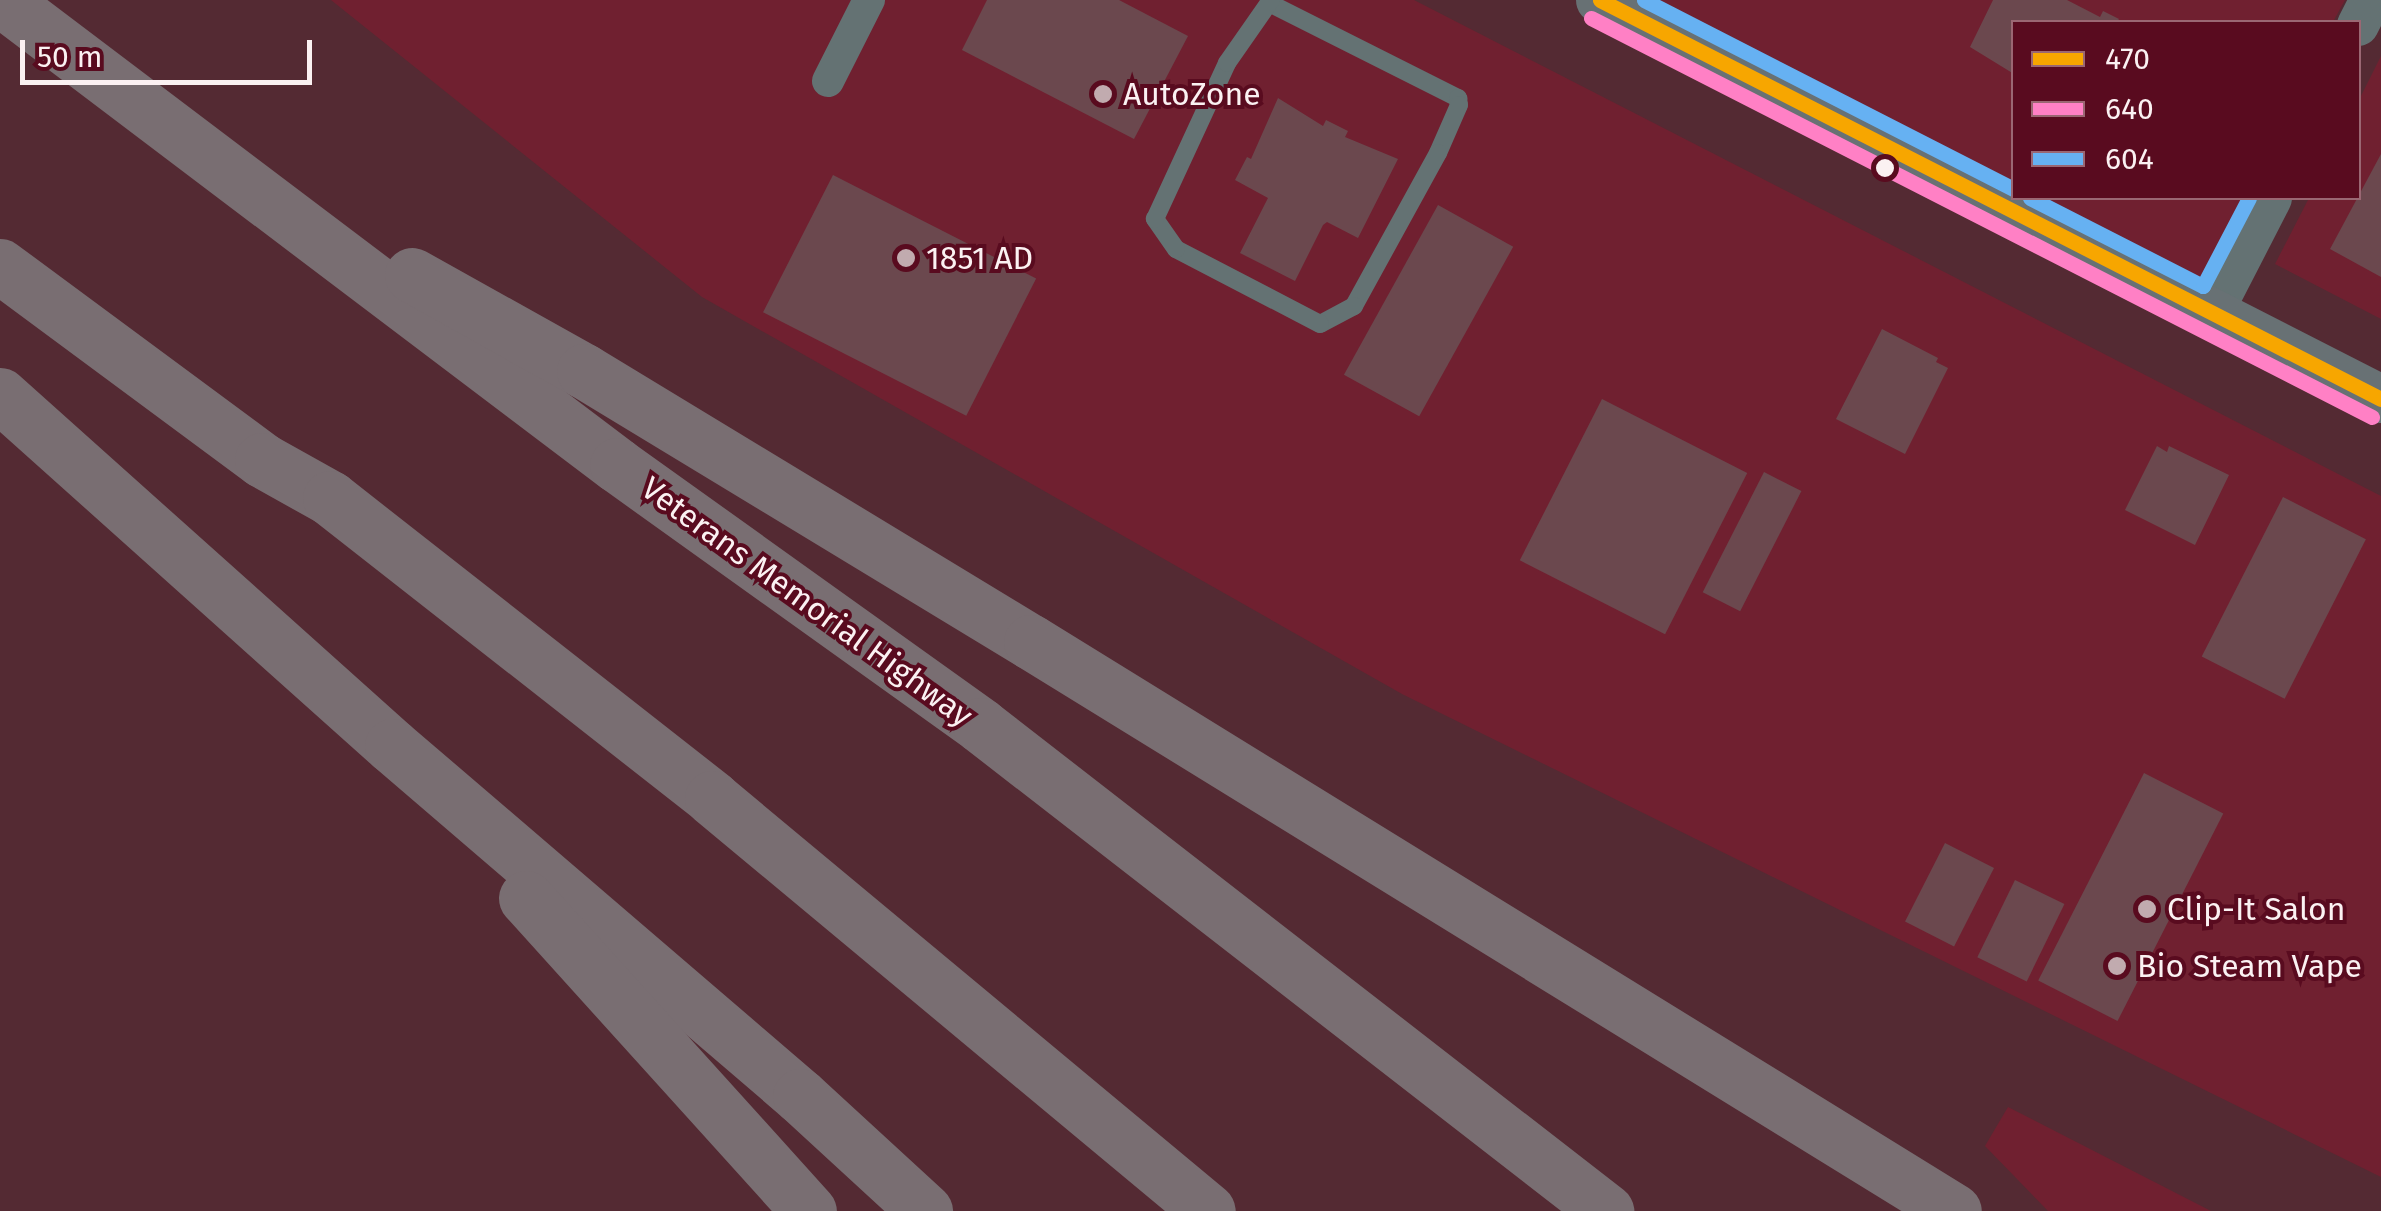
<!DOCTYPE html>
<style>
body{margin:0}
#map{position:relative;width:2381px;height:1211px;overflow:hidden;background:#542a33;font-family:"Fira Sans",sans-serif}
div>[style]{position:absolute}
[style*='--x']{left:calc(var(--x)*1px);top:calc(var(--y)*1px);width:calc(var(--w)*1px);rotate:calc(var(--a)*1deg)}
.built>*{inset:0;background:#702030}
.building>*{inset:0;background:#6b484e;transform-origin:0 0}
.service>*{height:18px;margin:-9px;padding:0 9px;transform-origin:9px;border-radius:9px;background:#647273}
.minor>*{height:32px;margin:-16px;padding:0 16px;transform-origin:16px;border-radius:16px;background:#647273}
.tertiary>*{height:42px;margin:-21px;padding:0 21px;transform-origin:21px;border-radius:21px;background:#647273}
.secondary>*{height:48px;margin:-24px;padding:0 24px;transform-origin:24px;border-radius:24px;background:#687174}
.motorway>*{height:55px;margin:-27.5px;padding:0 27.5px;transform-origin:27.5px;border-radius:27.5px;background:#796e72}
.bus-1>*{height:15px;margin:-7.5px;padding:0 7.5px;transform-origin:7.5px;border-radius:7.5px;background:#f7a600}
.bus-2>*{height:15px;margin:-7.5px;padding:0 7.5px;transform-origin:7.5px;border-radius:7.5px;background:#ff80c5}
.bus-3>*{height:15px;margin:-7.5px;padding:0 7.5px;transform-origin:7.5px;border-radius:7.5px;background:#66b1f2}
.dots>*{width:28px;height:28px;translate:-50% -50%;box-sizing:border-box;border:5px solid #590b1f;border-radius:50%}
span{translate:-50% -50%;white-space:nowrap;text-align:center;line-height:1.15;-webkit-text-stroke:8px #590b1f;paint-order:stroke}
.poi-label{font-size:32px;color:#fbf1f2}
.left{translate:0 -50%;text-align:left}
.street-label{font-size:32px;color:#fbf1f2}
.legend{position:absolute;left:2011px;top:20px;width:350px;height:180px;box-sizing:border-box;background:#590b1f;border:2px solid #9a6773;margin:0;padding:12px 18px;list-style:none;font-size:30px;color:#fbf1f2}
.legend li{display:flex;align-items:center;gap:20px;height:50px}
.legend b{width:50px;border:2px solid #9a6773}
.scale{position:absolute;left:20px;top:40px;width:292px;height:45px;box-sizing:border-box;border:5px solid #fbf1f2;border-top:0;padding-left:12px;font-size:30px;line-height:35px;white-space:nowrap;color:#fbf1f2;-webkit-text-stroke:8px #590b1f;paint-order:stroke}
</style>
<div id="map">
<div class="built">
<div style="clip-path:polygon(331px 0,1414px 0,2381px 496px,2381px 1177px,1402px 694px,702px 297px)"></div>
<div style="clip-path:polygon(1650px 0,2345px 0,2333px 22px,2014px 22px,2013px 188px)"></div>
<div style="clip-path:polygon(2381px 56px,2381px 319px,2275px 264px,2309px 198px,2358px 198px,2359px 100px)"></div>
<div style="clip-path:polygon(2031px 198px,2244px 198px,2200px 285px)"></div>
<div style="clip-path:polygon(2008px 1107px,2211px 1211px,2048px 1211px,1985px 1146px)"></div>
</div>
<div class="building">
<div style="clip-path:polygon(987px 0,1119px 0,1188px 36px,1134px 139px,962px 50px)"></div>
<div style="clip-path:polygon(1993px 0,2067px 0,2100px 17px,2103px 11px,2119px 19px,2117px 22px,2014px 22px,2014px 74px,1970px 47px)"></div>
<div style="clip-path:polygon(1278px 98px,1323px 126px,1326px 120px,1348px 131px,1345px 137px,1398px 159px,1358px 238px,1327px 222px,1323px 225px,1295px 281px,1240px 253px,1268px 198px,1235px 180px,1247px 157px,1251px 159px)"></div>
<div style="clip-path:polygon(2381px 154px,2381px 277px,2330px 249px)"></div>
<div style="left:833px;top:175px;width:228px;height:154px;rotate:27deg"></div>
<div style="left:1438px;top:205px;width:86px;height:194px;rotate:29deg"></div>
<div style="clip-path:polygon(1882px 329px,1938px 358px,1936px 362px,1948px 368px,1905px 454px,1836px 419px)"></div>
<div style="left:1602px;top:399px;width:163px;height:181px;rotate:27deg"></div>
<div style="clip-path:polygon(2157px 446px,2167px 452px,2169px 446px,2229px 475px,2195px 545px,2125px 510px)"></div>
<div style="left:1764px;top:472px;width:42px;height:135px;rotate:27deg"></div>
<div style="left:2283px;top:497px;width:93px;height:179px;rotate:27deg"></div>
<div style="left:2144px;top:773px;width:89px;height:233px;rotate:27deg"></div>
<div style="left:1945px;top:843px;width:55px;height:88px;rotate:27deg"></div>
<div style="left:2015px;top:880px;width:55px;height:86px;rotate:26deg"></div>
</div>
<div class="service">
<div style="--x:1269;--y:3;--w:212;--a:26.7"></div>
<div style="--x:1458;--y:98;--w:7;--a:82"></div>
<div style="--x:1459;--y:105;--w:52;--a:113.6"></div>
<div style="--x:1438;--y:153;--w:175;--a:118.8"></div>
<div style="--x:1354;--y:306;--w:38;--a:152"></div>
<div style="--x:1320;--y:324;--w:162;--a:-152.5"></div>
<div style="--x:1176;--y:249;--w:37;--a:-125"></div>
<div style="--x:1155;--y:219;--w:172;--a:-65.2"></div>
<div style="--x:1227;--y:63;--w:77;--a:-55.1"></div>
</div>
<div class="minor">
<div style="--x:828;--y:81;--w:91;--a:-63.2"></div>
</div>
<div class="tertiary">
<div style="--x:2358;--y:25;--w:28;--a:-63"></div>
<div style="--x:2212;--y:313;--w:129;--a:-62.8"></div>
</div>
<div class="secondary">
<div style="--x:1600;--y:0;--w:877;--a:27.06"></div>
</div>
<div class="motorway">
<div style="--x:2;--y:0;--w:771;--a:37.09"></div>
<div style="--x:617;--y:465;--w:447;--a:35.6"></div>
<div style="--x:980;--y:725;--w:793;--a:37.82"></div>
<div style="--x:0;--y:266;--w:326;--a:36.5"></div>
<div style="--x:262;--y:460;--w:78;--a:29.2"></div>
<div style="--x:330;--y:498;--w:486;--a:38.1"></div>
<div style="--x:712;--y:798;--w:645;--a:39.78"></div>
<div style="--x:412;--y:275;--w:197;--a:29.2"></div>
<div style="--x:584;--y:371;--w:523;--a:31.23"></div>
<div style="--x:1031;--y:642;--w:1084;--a:31.65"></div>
<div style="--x:0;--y:395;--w:526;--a:41.84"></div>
<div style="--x:392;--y:746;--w:538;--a:40.62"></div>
<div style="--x:800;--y:1096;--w:170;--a:42.6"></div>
<div style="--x:526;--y:898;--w:422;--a:47.9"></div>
</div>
<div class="bus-1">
<div style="--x:1600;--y:0;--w:877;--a:27.06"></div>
</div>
<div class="bus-2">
<div style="--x:1591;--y:18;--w:877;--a:27.06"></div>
</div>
<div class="bus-3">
<div style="--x:1644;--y:0;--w:415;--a:27.1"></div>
<div style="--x:2030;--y:198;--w:194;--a:27"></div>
<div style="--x:2203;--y:286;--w:99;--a:-62.4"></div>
</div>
<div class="dots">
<div style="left:1103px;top:94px;background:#c1abaf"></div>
<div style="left:1885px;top:168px;background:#fbf1f2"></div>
<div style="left:906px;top:258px;background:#c1abaf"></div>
<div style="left:2147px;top:909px;background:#c1abaf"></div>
<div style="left:2117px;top:966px;background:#c1abaf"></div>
</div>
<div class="poi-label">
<span class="left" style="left:1123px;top:94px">AutoZone</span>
<span class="left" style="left:926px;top:258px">1851 AD</span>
<span class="left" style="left:2167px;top:909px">Clip-It Salon</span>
<span class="left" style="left:2137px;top:966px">Bio Steam Vape</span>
</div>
<div class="street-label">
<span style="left:807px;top:602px;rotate:36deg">Veterans Memorial Highway</span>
</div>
<ul class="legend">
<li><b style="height:12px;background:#f7a600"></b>470</li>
<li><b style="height:12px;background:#ff80c5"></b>640</li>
<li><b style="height:12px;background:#66b1f2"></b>604</li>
</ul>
<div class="scale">50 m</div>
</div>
